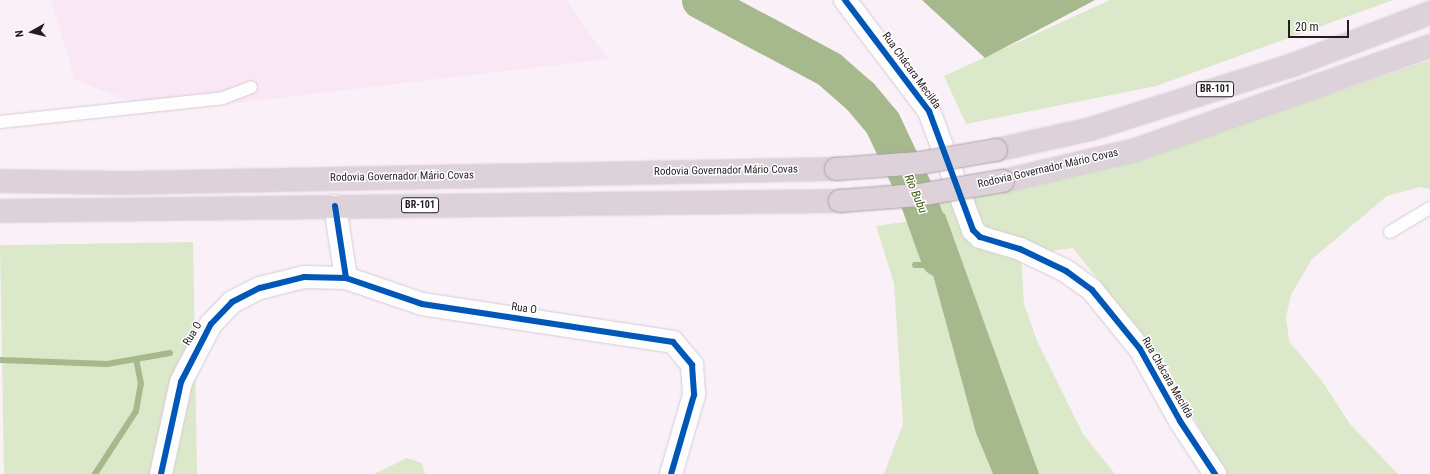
<!DOCTYPE html>
<meta charset="utf-8">
<style>
body{margin:0}
#map{position:relative;width:1430px;height:474px;overflow:hidden;background:#faf0f7;font-family:"Roboto Condensed",sans-serif}
div>[style]{position:absolute}
[style*='--x']{left:calc(var(--x)*1px);top:calc(var(--y)*1px);width:calc(var(--w)*1px);rotate:calc(var(--a)*1deg)}
.built>*{inset:0;background:#fae7f5}
.green>*{inset:0;background:#dbe8ca;transform-origin:0 0}
.water>*{inset:0;background:#a5b98c}
.stream>*{height:6px;margin:-3px;padding:0 3px;transform-origin:3px;border-radius:3px;background:#a5b98c}
.river>*{height:37px;margin:-18.5px;padding:0 18.5px;transform-origin:18.5px;border-radius:18.5px;background:#a5b98c}
.roads{filter:drop-shadow(0 0 1px #d5ccd3) drop-shadow(0 0 1px #d5ccd3)}
.service>*{height:12px;margin:-6px;padding:0 6px;transform-origin:6px;border-radius:6px;background:#fefdfe}
.minor>*{height:22px;margin:-11px;padding:0 11px;transform-origin:11px;border-radius:11px;background:#fefdfe}
.motorway>*{height:22px;margin:-11px;padding:0 11px;transform-origin:11px;border-radius:11px;background:#ddd2da}
.bridges{filter:drop-shadow(0 0 1px #afa0ab) drop-shadow(0 0 1px #afa0ab)}
.motorway-bridge>*{height:22px;margin:-11px;padding:0 11px;transform-origin:11px;border-radius:11px;background:#ddd2da}
.cycleway>*{height:6px;margin:-3px;padding:0 3px;transform-origin:3px;border-radius:3px;background:#0057b8}
span{translate:-50% -50%;white-space:nowrap;text-align:center;line-height:1.15;-webkit-text-stroke:3px #fff;paint-order:stroke}
.shield-label span{padding:1px 3px;background:#fff;border:1px solid;border-radius:3px;-webkit-text-stroke-width:0}
.shield-label{font-size:10px;color:#231c22;font-weight:700}
.street-label{font-size:11px;color:#231c22}
.water-label{font-size:12px;color:#3a590f;font-style:italic}
.north{position:absolute;left:12px;top:12px;width:40px;height:40px;-webkit-text-stroke:3px #fff;paint-order:stroke;rotate:262deg;font-size:11px;font-weight:700;line-height:16px;text-align:center;color:#231c22}
.north::after{content:'';display:block;margin:auto;width:14px;height:18px;background:#231c22;clip-path:polygon(50% 0,100% 100%,50% 72%,0 100%)}
.scale{position:absolute;left:1288px;top:20px;width:61px;height:18px;box-sizing:border-box;border:2px solid #231c22;border-top:0;padding-left:5px;font-size:12px;line-height:14px;white-space:nowrap;color:#231c22;-webkit-text-stroke:3px #fff;paint-order:stroke}
</style>
<div id="map">
<div class="built">
<div style="clip-path:polygon(51px 0,566px 0,608px 59px,160px 112px,75px 80px)"></div>
</div>
<div class="green">
<div style="clip-path:polygon(1110px 0,1393px 0,1156px 86px,966px 124px,944px 76px)"></div>
<div style="clip-path:polygon(1430px 60px,1430px 189px,1420px 187px,1387px 196px,1312px 259px,1291px 295px,1286px 317px,1289px 341px,1322px 381px,1350px 424px,1398px 474px,1224px 474px,1166px 365px,1073px 248px,1021px 255px,1024px 304px,1037px 341px,1083px 434px,1115px 474px,1039px 474px,945px 214px,924px 202px,1130px 161px)"></div>
<div style="clip-path:polygon(918px 220px,976px 433px,993px 474px,884px 474px,903px 424px,894px 283px,876px 226px)"></div>
<div style="left:193px;top:242px;width:232px;height:193px;rotate:89deg"></div>
<div style="clip-path:polygon(407px 458px,422px 463px,425px 474px,374px 474px)"></div>
</div>
<div class="water">
<div style="clip-path:polygon(922px 0,1095px 0,985px 58px)"></div>
<div style="clip-path:polygon(924px 202px,945px 214px,1039px 474px,993px 474px,976px 433px,918px 220px)"></div>
</div>
<div class="stream">
<div style="--x:915;--y:265;--w:22;--a:0"></div>
<div style="--x:0;--y:360;--w:107;--a:2.1"></div>
<div style="--x:107;--y:364;--w:64;--a:-9.9"></div>
<div style="--x:95;--y:474;--w:75;--a:-56.9"></div>
<div style="--x:136;--y:411;--w:27;--a:-80"></div>
<div style="--x:141;--y:384;--w:25;--a:-101"></div>
</div>
<div class="river">
<div style="--x:700;--y:0;--w:146;--a:28.1"></div>
<div style="--x:829;--y:69;--w:41;--a:41.1"></div>
<div style="--x:860;--y:96;--w:34;--a:50"></div>
<div style="--x:882;--y:122;--w:80;--a:64.7"></div>
<div style="--x:916;--y:194;--w:68;--a:70.2"></div>
</div>
<div class="roads">
<div class="service">
<div style="--x:0;--y:122;--w:224;--a:-6.1"></div>
<div style="--x:223;--y:98;--w:30;--a:-21"></div>
<div style="--x:1390;--y:232;--w:47;--a:-31"></div>
</div>
<div class="minor">
<div style="--x:845;--y:0;--w:139;--a:52.9"></div>
<div style="--x:929;--y:111;--w:127;--a:69.7"></div>
<div style="--x:973;--y:230;--w:10;--a:45"></div>
<div style="--x:980;--y:237;--w:42;--a:16.7"></div>
<div style="--x:1020;--y:249;--w:51;--a:25.6"></div>
<div style="--x:1066;--y:271;--w:32;--a:36"></div>
<div style="--x:1092;--y:290;--w:76;--a:50.9"></div>
<div style="--x:1140;--y:349;--w:82;--a:60.9"></div>
<div style="--x:1180;--y:421;--w:64;--a:56.6"></div>
<div style="--x:335;--y:206;--w:73;--a:81.3"></div>
<div style="--x:346;--y:278;--w:80;--a:18.9"></div>
<div style="--x:422;--y:304;--w:254;--a:8.6"></div>
<div style="--x:673;--y:342;--w:30;--a:50"></div>
<div style="--x:692;--y:365;--w:30;--a:86"></div>
<div style="--x:694;--y:395;--w:82;--a:106.2"></div>
<div style="--x:161;--y:474;--w:94;--a:-77.7"></div>
<div style="--x:181;--y:382;--w:65;--a:-62.7"></div>
<div style="--x:211;--y:324;--w:30;--a:-46"></div>
<div style="--x:232;--y:302;--w:31;--a:-27"></div>
<div style="--x:260;--y:288;--w:45;--a:-14"></div>
<div style="--x:304;--y:277;--w:42;--a:1.4"></div>
</div>
<div class="motorway">
<div style="--x:996;--y:150;--w:97;--a:-12.5"></div>
<div style="--x:1091;--y:129;--w:212;--a:-17.6"></div>
<div style="--x:1293;--y:65;--w:147;--a:-20.8"></div>
<div style="--x:0;--y:181;--w:126;--a:0.9"></div>
<div style="--x:126;--y:183;--w:710;--a:-1.13"></div>
<div style="--x:1003;--y:181;--w:136;--a:-13.2"></div>
<div style="--x:1135;--y:150;--w:313;--a:-19.4"></div>
<div style="--x:0;--y:211;--w:840;--a:-0.68"></div>
</div>
</div>
<div class="bridges">
<div class="motorway-bridge">
<div style="--x:836;--y:169;--w:84;--a:-4.1"></div>
<div style="--x:920;--y:163;--w:77;--a:-9.7"></div>
<div style="--x:840;--y:201;--w:79;--a:-4.3"></div>
<div style="--x:919;--y:195;--w:85;--a:-9.5"></div>
</div>
</div>
<div class="cycleway">
<div style="--x:845;--y:0;--w:139;--a:52.9"></div>
<div style="--x:929;--y:111;--w:127;--a:69.7"></div>
<div style="--x:973;--y:230;--w:10;--a:45"></div>
<div style="--x:980;--y:237;--w:42;--a:16.7"></div>
<div style="--x:1020;--y:249;--w:51;--a:25.6"></div>
<div style="--x:1066;--y:271;--w:32;--a:36"></div>
<div style="--x:1092;--y:290;--w:76;--a:50.9"></div>
<div style="--x:1140;--y:349;--w:82;--a:60.9"></div>
<div style="--x:1180;--y:421;--w:64;--a:56.6"></div>
<div style="--x:335;--y:206;--w:73;--a:81.3"></div>
<div style="--x:346;--y:278;--w:80;--a:18.9"></div>
<div style="--x:422;--y:304;--w:254;--a:8.6"></div>
<div style="--x:673;--y:342;--w:30;--a:50"></div>
<div style="--x:692;--y:365;--w:30;--a:86"></div>
<div style="--x:694;--y:395;--w:82;--a:106.2"></div>
<div style="--x:161;--y:474;--w:94;--a:-77.7"></div>
<div style="--x:181;--y:382;--w:65;--a:-62.7"></div>
<div style="--x:211;--y:324;--w:30;--a:-46"></div>
<div style="--x:232;--y:302;--w:31;--a:-27"></div>
<div style="--x:260;--y:288;--w:45;--a:-14"></div>
<div style="--x:304;--y:277;--w:42;--a:1.4"></div>
</div>
<div class="shield-label">
<span style="left:1215px;top:89px">BR-101</span>
<span style="left:420px;top:205px">BR-101</span>
</div>
<div class="street-label">
<span style="left:911px;top:71px;rotate:54deg">Rua Chácara Mecilda</span>
<span style="left:1048px;top:169px;rotate:-13deg">Rodovia Governador Mário Covas</span>
<span style="left:726px;top:171px;rotate:-1deg">Rodovia Governador Mário Covas</span>
<span style="left:402px;top:177px;rotate:-1deg">Rodovia Governador Mário Covas</span>
<span style="left:524px;top:309px;rotate:8deg">Rua O</span>
<span style="left:193px;top:334px;rotate:-59deg">Rua O</span>
<span style="left:1167px;top:378px;rotate:60deg">Rua Chácara Mecilda</span>
</div>
<div class="water-label">
<span style="left:915px;top:194px;rotate:67deg">Rio Bubu</span>
</div>
<div class="north">N</div>
<div class="scale">20 m</div>
</div>
